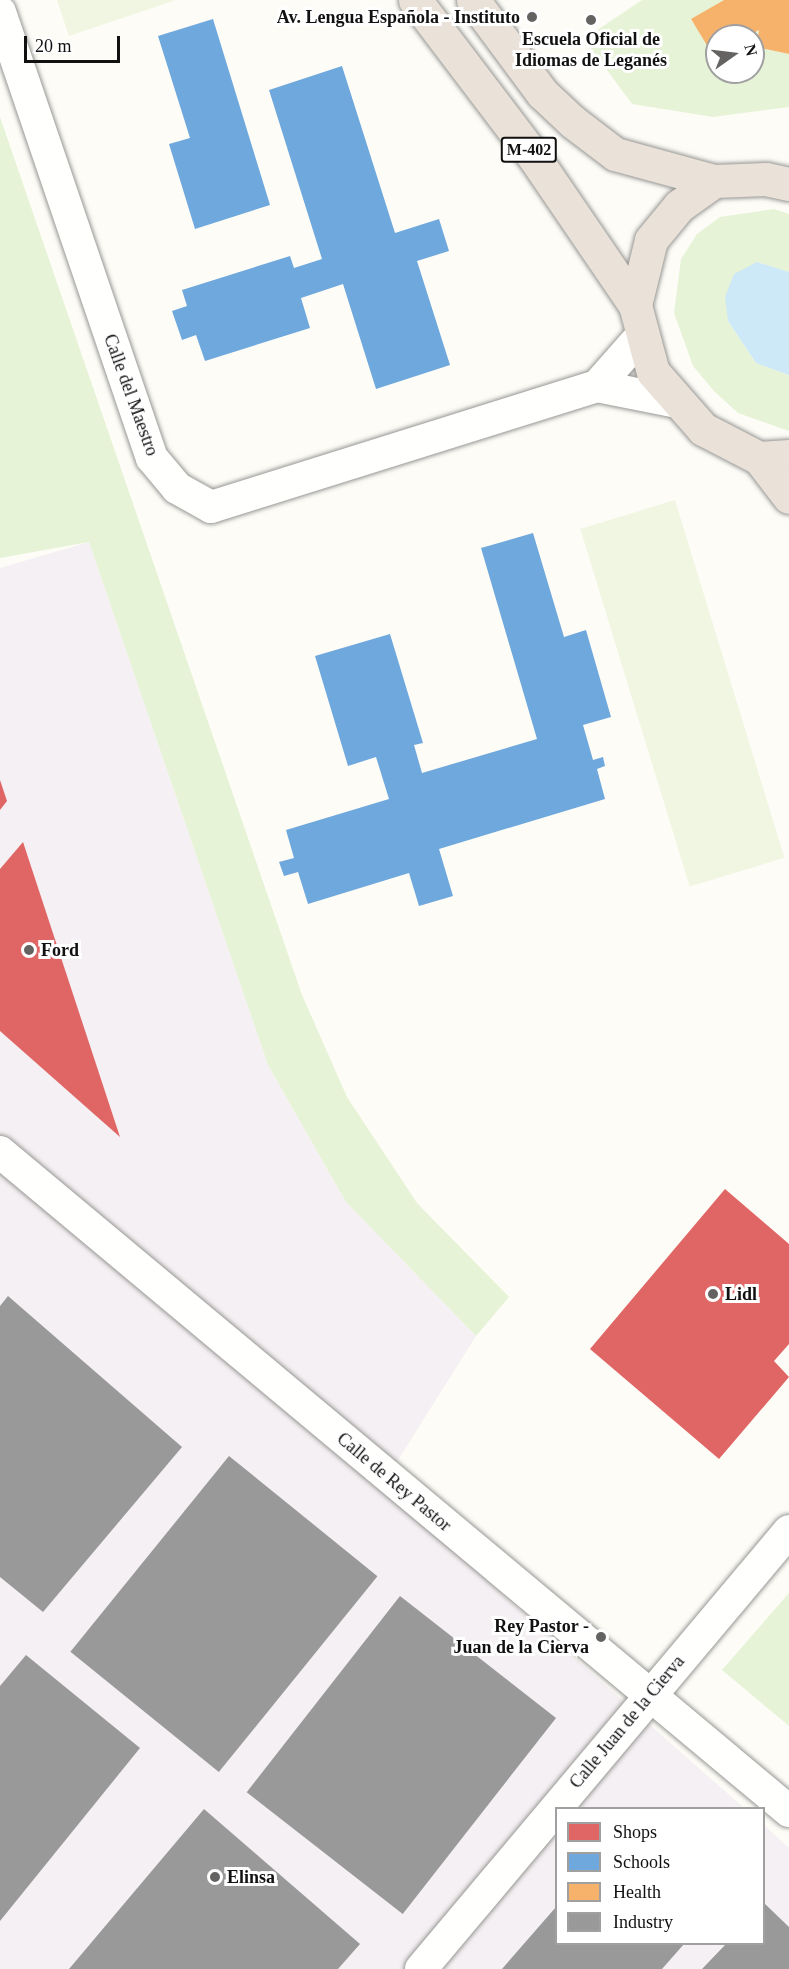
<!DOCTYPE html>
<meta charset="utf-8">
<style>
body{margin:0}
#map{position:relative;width:789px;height:1969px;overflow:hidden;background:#fdfcf7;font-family:Georgia,serif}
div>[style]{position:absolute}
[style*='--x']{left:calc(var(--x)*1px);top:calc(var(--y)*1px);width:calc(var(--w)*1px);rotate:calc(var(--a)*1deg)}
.industrial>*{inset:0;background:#f5f0f3}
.green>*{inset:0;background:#e7f3d7}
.pitch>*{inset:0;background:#f0f6e1;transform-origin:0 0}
.water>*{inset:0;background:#cde8f7}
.shops>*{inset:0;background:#e06666}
.schools>*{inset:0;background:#6fa8dc}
.health>*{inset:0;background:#f6b26b}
.industry>*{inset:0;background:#999;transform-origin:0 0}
.roads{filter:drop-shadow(0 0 2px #979795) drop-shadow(0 0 2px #979795)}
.street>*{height:32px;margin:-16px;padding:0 16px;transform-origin:16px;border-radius:16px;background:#fffffe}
.highway>*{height:33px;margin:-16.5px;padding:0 16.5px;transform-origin:16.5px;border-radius:16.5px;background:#eae1d8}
.dots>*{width:16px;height:16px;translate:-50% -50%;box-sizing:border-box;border:3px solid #fff;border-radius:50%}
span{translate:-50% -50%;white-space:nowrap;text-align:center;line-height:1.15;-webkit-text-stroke:6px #fff;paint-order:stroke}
.shield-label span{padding:2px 4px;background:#fff;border:2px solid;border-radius:4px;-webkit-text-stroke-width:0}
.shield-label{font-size:16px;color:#111;font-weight:700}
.poi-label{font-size:18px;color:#111;font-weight:700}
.right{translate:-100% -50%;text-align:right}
.left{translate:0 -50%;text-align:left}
.street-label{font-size:18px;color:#111}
.legend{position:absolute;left:555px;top:1807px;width:210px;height:138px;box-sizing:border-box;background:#fff;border:2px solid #a0a0a0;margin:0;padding:8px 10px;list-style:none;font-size:18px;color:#111}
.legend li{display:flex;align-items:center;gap:12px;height:30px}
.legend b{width:30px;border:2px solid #a0a0a0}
.north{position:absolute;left:705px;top:24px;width:60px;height:60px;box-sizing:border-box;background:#fff;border:2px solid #a0a0a0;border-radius:50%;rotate:76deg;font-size:16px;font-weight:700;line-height:24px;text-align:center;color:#111}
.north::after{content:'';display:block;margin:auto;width:21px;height:27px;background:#646362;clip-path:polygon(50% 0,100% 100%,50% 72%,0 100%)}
.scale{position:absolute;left:24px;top:36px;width:96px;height:27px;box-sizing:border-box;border:3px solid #111;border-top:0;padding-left:8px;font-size:18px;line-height:21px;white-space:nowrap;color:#111;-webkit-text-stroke:4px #fff;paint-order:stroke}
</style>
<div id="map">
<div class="industrial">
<div style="clip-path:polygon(89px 542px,268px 1065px,346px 1202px,476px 1336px,381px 1487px,744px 1808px,556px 1808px,556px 1944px,764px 1944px,764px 1825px,789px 1848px,789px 1969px,0 1969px,0 568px)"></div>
</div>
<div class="green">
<div style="clip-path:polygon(642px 0,724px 0,691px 20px,717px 55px,717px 72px,753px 72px,749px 36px,759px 30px,757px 47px,789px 54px,789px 107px,713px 117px,632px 104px,584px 39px)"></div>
<div style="clip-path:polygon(0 117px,302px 995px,347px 1097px,417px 1203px,509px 1297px,476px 1336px,346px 1202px,268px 1065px,89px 542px,0 558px)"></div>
<div style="clip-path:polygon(774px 209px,789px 214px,789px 272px,757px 262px,728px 321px,756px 363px,789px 375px,789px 431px,738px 413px,714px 391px,693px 366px,674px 313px,681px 259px,697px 234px,720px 217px)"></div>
<div style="clip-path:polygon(789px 1593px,789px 1726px,722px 1670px)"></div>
</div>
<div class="pitch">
<div style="clip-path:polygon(57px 0,176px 0,69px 36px)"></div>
<div style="left:675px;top:500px;width:374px;height:99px;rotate:73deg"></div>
</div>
<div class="water">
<div style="clip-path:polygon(757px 262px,789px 272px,789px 375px,756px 363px,728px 321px,725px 297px,734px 274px)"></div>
</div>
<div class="shops">
<div style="clip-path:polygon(0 780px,7px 801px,0 810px)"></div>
<div style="clip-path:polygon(23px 842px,120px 1137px,0 1031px,0 869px)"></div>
<div style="clip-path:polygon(725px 1189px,789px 1244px,789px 1344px,774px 1361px,789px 1377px,719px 1459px,590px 1349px)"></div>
</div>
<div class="schools">
<div style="clip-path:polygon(213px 19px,270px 205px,195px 229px,169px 144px,190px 138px,158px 36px)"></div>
<div style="clip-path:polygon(342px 66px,395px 233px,439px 219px,449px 251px,417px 261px,450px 365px,376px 389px,343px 284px,301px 298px,310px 328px,205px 361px,196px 335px,182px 340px,172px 311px,187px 306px,182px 290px,290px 256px,294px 268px,322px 259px,269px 90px)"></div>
<div style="clip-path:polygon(533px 533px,564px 637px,586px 630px,611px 717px,583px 725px,593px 760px,603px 757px,605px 766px,597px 769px,605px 799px,439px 849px,453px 896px,419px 906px,409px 873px,308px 904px,298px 872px,284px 876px,279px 862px,294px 858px,286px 830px,389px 799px,376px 757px,348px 766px,315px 656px,390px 634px,423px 743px,414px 745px,422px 773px,537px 739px,481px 548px)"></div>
</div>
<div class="health">
<div style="clip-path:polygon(724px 0,789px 0,789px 54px,756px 47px,759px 30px,749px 36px,717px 36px,714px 57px,691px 19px)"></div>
</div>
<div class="industry">
<div style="clip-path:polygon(8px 1296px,182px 1447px,43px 1612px,0 1577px,0 1306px)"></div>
<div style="left:229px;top:1456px;width:191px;height:252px;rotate:39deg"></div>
<div style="left:400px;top:1596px;width:198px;height:249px;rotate:38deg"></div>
<div style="clip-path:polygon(26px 1655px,140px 1748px,0 1921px,0 1686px)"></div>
<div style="clip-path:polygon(204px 1809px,360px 1944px,338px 1969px,69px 1969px)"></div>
<div style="clip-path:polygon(764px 1903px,789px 1927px,789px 1969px,702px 1969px,726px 1944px,764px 1944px)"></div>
<div style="clip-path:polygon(556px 1907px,556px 1944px,684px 1944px,662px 1969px,502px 1969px)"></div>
</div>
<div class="roads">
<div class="street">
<div style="--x:0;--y:12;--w:471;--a:71.2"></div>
<div style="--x:152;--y:458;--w:39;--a:50"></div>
<div style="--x:177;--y:488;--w:39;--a:29"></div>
<div style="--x:211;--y:507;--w:405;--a:-17.4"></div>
<div style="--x:597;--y:386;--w:68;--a:-48.6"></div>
<div style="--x:597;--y:386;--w:82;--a:11.3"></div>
<div style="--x:0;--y:1152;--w:1028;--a:39.87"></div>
<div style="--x:421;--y:1969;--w:572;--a:-49.96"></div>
</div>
<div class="highway">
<div style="--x:415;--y:0;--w:197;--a:52.8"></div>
<div style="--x:534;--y:157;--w:179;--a:55.7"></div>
<div style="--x:473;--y:0;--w:116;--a:53.4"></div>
<div style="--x:542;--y:93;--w:42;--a:43.1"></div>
<div style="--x:573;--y:122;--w:53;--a:37.3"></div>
<div style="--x:615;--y:154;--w:103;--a:15.3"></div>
<div style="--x:789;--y:184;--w:24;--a:-168"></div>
<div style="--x:766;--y:179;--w:52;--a:177.8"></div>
<div style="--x:714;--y:181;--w:43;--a:144.5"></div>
<div style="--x:679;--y:206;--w:44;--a:129.5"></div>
<div style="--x:651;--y:240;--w:67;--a:103.8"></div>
<div style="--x:635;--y:305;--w:69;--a:75"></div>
<div style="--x:653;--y:372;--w:76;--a:48.7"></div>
<div style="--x:703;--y:429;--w:63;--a:27.4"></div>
<div style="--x:759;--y:458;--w:30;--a:-4"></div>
<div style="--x:759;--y:458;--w:49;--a:52.4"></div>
</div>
</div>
<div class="dots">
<div style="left:532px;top:17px;background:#646362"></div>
<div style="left:591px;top:20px;background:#646362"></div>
<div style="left:29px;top:950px;background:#646362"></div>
<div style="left:713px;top:1294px;background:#646362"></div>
<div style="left:601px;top:1637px;background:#646362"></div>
<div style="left:215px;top:1877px;background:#646362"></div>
</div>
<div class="shield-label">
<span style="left:529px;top:150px">M-402</span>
</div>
<div class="poi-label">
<span class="right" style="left:520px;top:17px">Av. Lengua Española - Instituto</span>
<span style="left:591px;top:50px">Escuela Oficial de<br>Idiomas de Leganés</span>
<span class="left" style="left:41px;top:950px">Ford</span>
<span class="left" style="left:725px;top:1294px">Lidl</span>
<span class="right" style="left:589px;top:1637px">Rey Pastor -<br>Juan de la Cierva</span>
<span class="left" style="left:227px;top:1877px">Elinsa</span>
</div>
<div class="street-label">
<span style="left:131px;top:395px;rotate:70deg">Calle del Maestro</span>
<span style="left:394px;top:1482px;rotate:40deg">Calle de Rey Pastor</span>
<span style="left:627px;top:1722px;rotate:-50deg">Calle Juan de la Cierva</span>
</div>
<ul class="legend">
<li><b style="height:16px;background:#e06666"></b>Shops</li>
<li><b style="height:16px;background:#6fa8dc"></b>Schools</li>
<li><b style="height:16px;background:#f6b26b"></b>Health</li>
<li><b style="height:16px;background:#999"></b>Industry</li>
</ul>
<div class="north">N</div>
<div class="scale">20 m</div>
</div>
